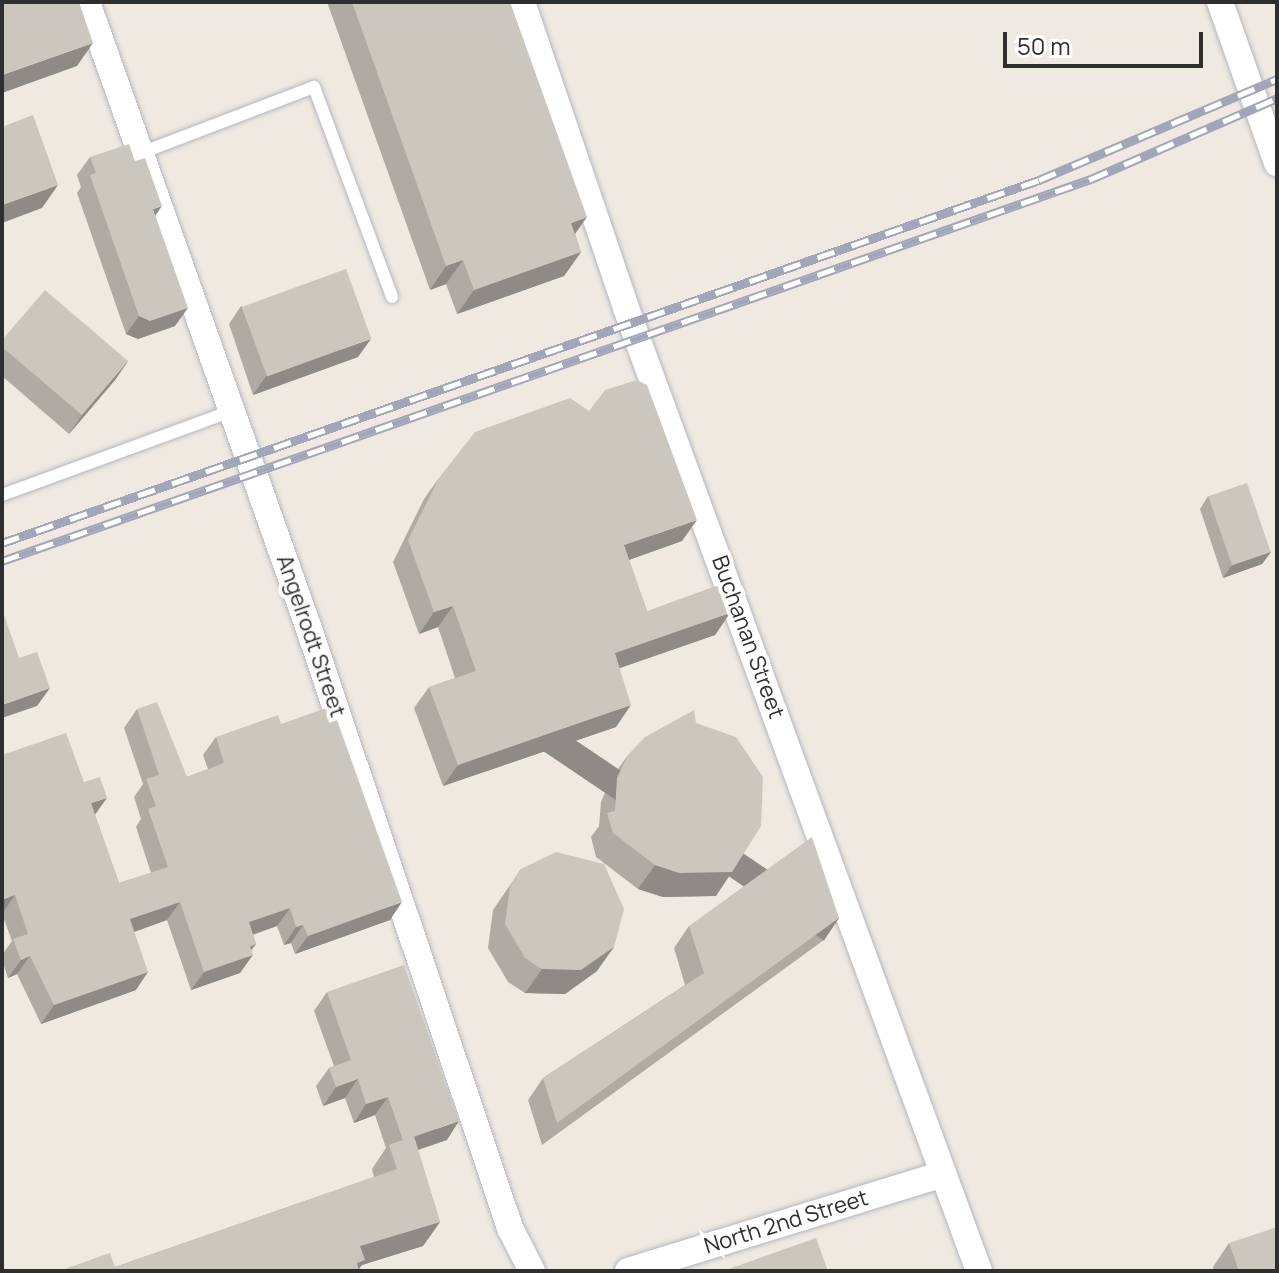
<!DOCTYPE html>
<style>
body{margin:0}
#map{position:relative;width:1279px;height:1273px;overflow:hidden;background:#efe9e1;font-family:Manrope,sans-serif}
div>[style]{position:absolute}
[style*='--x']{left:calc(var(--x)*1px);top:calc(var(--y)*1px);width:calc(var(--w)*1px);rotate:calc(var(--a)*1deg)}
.roads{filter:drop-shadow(0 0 2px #b4b7c1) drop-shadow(0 0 2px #b4b7c1)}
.lane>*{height:12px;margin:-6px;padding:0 6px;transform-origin:6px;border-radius:6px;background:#fff}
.street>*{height:26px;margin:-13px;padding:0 13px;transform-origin:13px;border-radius:13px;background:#fff}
.rail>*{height:9px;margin-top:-4.5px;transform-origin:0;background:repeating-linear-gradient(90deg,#fff 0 18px,#a3a6b8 0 36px);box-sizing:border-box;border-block:2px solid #a3a6b8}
.wall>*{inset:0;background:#afaba4}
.shaded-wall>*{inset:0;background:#8e8b86;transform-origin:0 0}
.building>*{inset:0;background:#cbc7bf;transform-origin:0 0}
span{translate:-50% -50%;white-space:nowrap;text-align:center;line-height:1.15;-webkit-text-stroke:8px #fff;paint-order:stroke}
.street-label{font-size:22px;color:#2e2e2e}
.frame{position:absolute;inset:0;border:4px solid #2e2e2e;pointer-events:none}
.scale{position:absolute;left:1003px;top:32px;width:200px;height:36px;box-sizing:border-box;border:4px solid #2e2e2e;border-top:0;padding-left:10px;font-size:24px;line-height:28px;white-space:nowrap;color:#2e2e2e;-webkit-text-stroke:6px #fff;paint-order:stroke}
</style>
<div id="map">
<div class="roads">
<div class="lane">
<div style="--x:141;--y:153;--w:185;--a:-20.9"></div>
<div style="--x:314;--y:87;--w:224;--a:69.6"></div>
<div style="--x:2;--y:495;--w:245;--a:-20.1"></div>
</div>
<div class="street">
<div style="--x:87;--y:2;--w:662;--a:70.5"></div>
<div style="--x:308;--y:626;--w:635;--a:71.45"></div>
<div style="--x:510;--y:1228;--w:48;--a:62.9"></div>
<div style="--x:522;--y:2;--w:323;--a:71.2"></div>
<div style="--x:626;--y:308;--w:1026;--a:69.87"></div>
<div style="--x:1220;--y:2;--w:171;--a:70.5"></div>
<div style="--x:628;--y:1271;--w:330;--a:-17.1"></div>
</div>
</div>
<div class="rail">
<div style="--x:2;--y:543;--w:1099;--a:-19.29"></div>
<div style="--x:1039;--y:180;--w:259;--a:-23"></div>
<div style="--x:2;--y:561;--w:1154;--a:-19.33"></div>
<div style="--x:1091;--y:179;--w:203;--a:-23.5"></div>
</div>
<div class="wall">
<div style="clip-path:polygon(327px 2px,510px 2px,575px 234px,581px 252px,564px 276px,457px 314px,446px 284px,430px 290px)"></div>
<div style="clip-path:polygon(90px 157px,155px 215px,175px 326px,138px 339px,126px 334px,77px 193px,81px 187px,77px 175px)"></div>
<div style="clip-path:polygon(241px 306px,358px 357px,253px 395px,229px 324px)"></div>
<div style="clip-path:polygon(2px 340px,128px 361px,115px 380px,69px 434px,2px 376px)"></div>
<div style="clip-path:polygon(439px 478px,682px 541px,629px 560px,647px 611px,730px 613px,715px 635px,619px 668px,616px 727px,443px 786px,414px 708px,429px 687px,455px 678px,438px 627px,419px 634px,393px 562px,424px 499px)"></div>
<div style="clip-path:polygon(1208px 496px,1271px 552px,1262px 564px,1223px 578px,1200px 509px)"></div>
<div style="clip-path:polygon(137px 709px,187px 777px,208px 769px,203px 755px,216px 737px,281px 724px,390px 920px,295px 954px,291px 943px,284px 945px,277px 926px,253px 935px,256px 944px,251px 950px,240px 973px,191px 990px,167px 920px,134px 932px,136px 990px,41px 1024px,17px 974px,8px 978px,2px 960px,2px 955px,12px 941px,2px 914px,2px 755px,95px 815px,119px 883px,151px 873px,136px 827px,141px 819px,134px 797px,143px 784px,124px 728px)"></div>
<div style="clip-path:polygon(628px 755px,716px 896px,663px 897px,638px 889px,596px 857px,591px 837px,599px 826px,601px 802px,611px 779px)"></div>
<div style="clip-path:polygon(521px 869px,597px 971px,565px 994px,525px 993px,508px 982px,488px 948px,493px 910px)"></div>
<div style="clip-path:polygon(839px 918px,824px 940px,542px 1145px,528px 1100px,543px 1078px,685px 985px,674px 948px,689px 926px)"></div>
<div style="clip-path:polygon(327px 992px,447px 1140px,418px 1150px,440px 1222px,423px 1246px,362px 1265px,359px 1269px,115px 1267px,374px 1177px,372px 1169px,386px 1148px,375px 1115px,354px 1123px,345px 1098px,323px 1106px,316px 1086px,329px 1068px,334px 1066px,314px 1011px)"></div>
<div style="clip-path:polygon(1229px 1243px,1277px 1271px,1214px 1271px,1213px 1267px)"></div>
</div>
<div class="shaded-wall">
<div style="clip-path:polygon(93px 43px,77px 66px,2px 93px,2px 75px)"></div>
<div style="clip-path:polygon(58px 185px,42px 208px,2px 223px,2px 205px)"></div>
<div style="clip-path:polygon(162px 206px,149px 225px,153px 209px)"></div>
<div style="clip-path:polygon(587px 217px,570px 241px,571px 223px)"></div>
<div style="clip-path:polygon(581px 252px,564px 276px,457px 314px,474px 290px)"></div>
<div style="clip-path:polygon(463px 260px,446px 284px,430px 290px,446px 266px)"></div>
<div style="clip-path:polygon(188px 308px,175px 326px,138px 339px,126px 334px,139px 316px)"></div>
<div style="clip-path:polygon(371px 339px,358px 357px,253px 395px,266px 376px)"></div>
<div style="clip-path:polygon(128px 361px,115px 380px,69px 434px,82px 415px)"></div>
<div style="clip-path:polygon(697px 520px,682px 541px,609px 567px,624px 545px)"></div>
<div style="clip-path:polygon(1271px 552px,1262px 564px,1223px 578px,1232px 565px)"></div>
<div style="clip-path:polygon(453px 606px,438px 627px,419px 634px,434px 612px)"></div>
<div style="clip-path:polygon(730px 613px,715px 635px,600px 675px,615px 653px)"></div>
<div style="clip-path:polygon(50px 688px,37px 706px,2px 718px,2px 705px)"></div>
<div style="clip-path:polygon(631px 705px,616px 727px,443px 786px,458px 765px)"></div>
<div style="clip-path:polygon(107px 798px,94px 816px,91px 803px)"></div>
<div style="clip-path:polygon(655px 865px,732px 872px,716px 896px,663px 897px,638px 889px)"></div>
<div style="clip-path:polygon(15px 895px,2px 914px,2px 900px)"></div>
<div style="clip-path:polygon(180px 902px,167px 920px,117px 938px,130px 919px)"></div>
<div style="clip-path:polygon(402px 902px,390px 920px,295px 954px,308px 936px)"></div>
<div style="clip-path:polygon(290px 908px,277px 926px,236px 940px,249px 922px)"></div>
<div style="left:839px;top:918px;width:27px;height:349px;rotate:124deg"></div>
<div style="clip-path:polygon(303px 925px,291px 943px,284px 945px,296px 927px)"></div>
<div style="clip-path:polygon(256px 944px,246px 957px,253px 955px,240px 973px,191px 990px,204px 972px)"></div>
<div style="clip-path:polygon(614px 947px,597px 971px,565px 994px,525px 993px,542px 969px)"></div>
<div style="clip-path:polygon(30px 956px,17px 974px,8px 978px,21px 960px)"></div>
<div style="clip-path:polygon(148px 972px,136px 990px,41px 1024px,54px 1005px)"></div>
<div style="clip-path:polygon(358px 1079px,345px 1098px,323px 1106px,336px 1087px)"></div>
<div style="clip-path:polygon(388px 1097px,375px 1115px,354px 1123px,366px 1104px)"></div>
<div style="clip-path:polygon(459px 1121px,447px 1140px,393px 1158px,403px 1141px)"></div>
<div style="clip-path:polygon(440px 1222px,423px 1246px,362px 1265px,357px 1271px,351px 1271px,360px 1246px)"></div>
</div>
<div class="building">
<div style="clip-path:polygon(2px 2px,79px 2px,93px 43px,2px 75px)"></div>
<div style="clip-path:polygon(352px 2px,510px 2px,587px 217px,571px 223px,581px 252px,474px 290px,463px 260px,446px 266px)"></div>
<div style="clip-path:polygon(33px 115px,58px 185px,2px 205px,2px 127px)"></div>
<div style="clip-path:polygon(129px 144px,135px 161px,145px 158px,162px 206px,153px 209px,188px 308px,150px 321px,139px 316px,90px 175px,96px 173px,90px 157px)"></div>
<div style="left:346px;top:269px;width:74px;height:111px;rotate:70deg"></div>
<div style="clip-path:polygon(45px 290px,128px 361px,82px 415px,2px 347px,2px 340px)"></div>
<div style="clip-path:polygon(637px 380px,647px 385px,697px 520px,624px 545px,647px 611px,719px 585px,730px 613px,615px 653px,631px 705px,458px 765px,429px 687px,476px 671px,453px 606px,434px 612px,408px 540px,439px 478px,475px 432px,570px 398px,589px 411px,605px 390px)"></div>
<div style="left:1247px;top:483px;width:73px;height:41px;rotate:71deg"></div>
<div style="clip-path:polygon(2px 609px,19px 658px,37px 652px,50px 688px,2px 705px)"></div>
<div style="clip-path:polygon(157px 702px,187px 777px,224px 763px,216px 737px,278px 715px,281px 724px,332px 706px,402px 902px,308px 936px,303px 925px,296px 927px,290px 908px,249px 922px,256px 944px,250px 946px,253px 955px,204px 972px,180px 902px,130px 919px,148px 972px,54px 1005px,30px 956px,21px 960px,13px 939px,28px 934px,15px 895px,2px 900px,2px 755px,66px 733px,84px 782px,100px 777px,107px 798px,91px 803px,119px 883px,168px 867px,148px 809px,156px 806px,146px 779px,159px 775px,137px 709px)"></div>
<div style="clip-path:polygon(694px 710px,696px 723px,736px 737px,763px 777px,761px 826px,732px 872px,679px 873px,655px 865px,613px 833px,607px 813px,615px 811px,617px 778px,628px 755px,645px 737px)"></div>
<div style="clip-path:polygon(812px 837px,839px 918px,557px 1123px,543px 1078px,704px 973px,689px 926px)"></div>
<div style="clip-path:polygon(556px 852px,604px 864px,624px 909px,614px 947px,581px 970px,542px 969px,525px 958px,505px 924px,510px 886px,521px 869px)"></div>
<div style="clip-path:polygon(404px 965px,459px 1121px,403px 1140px,388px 1097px,366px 1104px,358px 1079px,336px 1087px,329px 1068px,351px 1060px,327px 992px)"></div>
<div style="clip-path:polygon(414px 1136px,440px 1222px,360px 1246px,365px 1260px,357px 1263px,359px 1271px,59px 1271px,110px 1253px,115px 1267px,397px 1169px,389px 1145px)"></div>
<div style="clip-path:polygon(1277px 1227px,1277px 1271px,1239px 1271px,1229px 1243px)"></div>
<div style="clip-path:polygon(816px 1238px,828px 1271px,723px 1271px)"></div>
</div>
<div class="street-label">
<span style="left:311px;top:636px;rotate:71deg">Angelrodt Street</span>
<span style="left:748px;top:637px;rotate:70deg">Buchanan Street</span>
<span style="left:786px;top:1222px;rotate:-17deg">North 2nd Street</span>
</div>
<div class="frame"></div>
<div class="scale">50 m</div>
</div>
